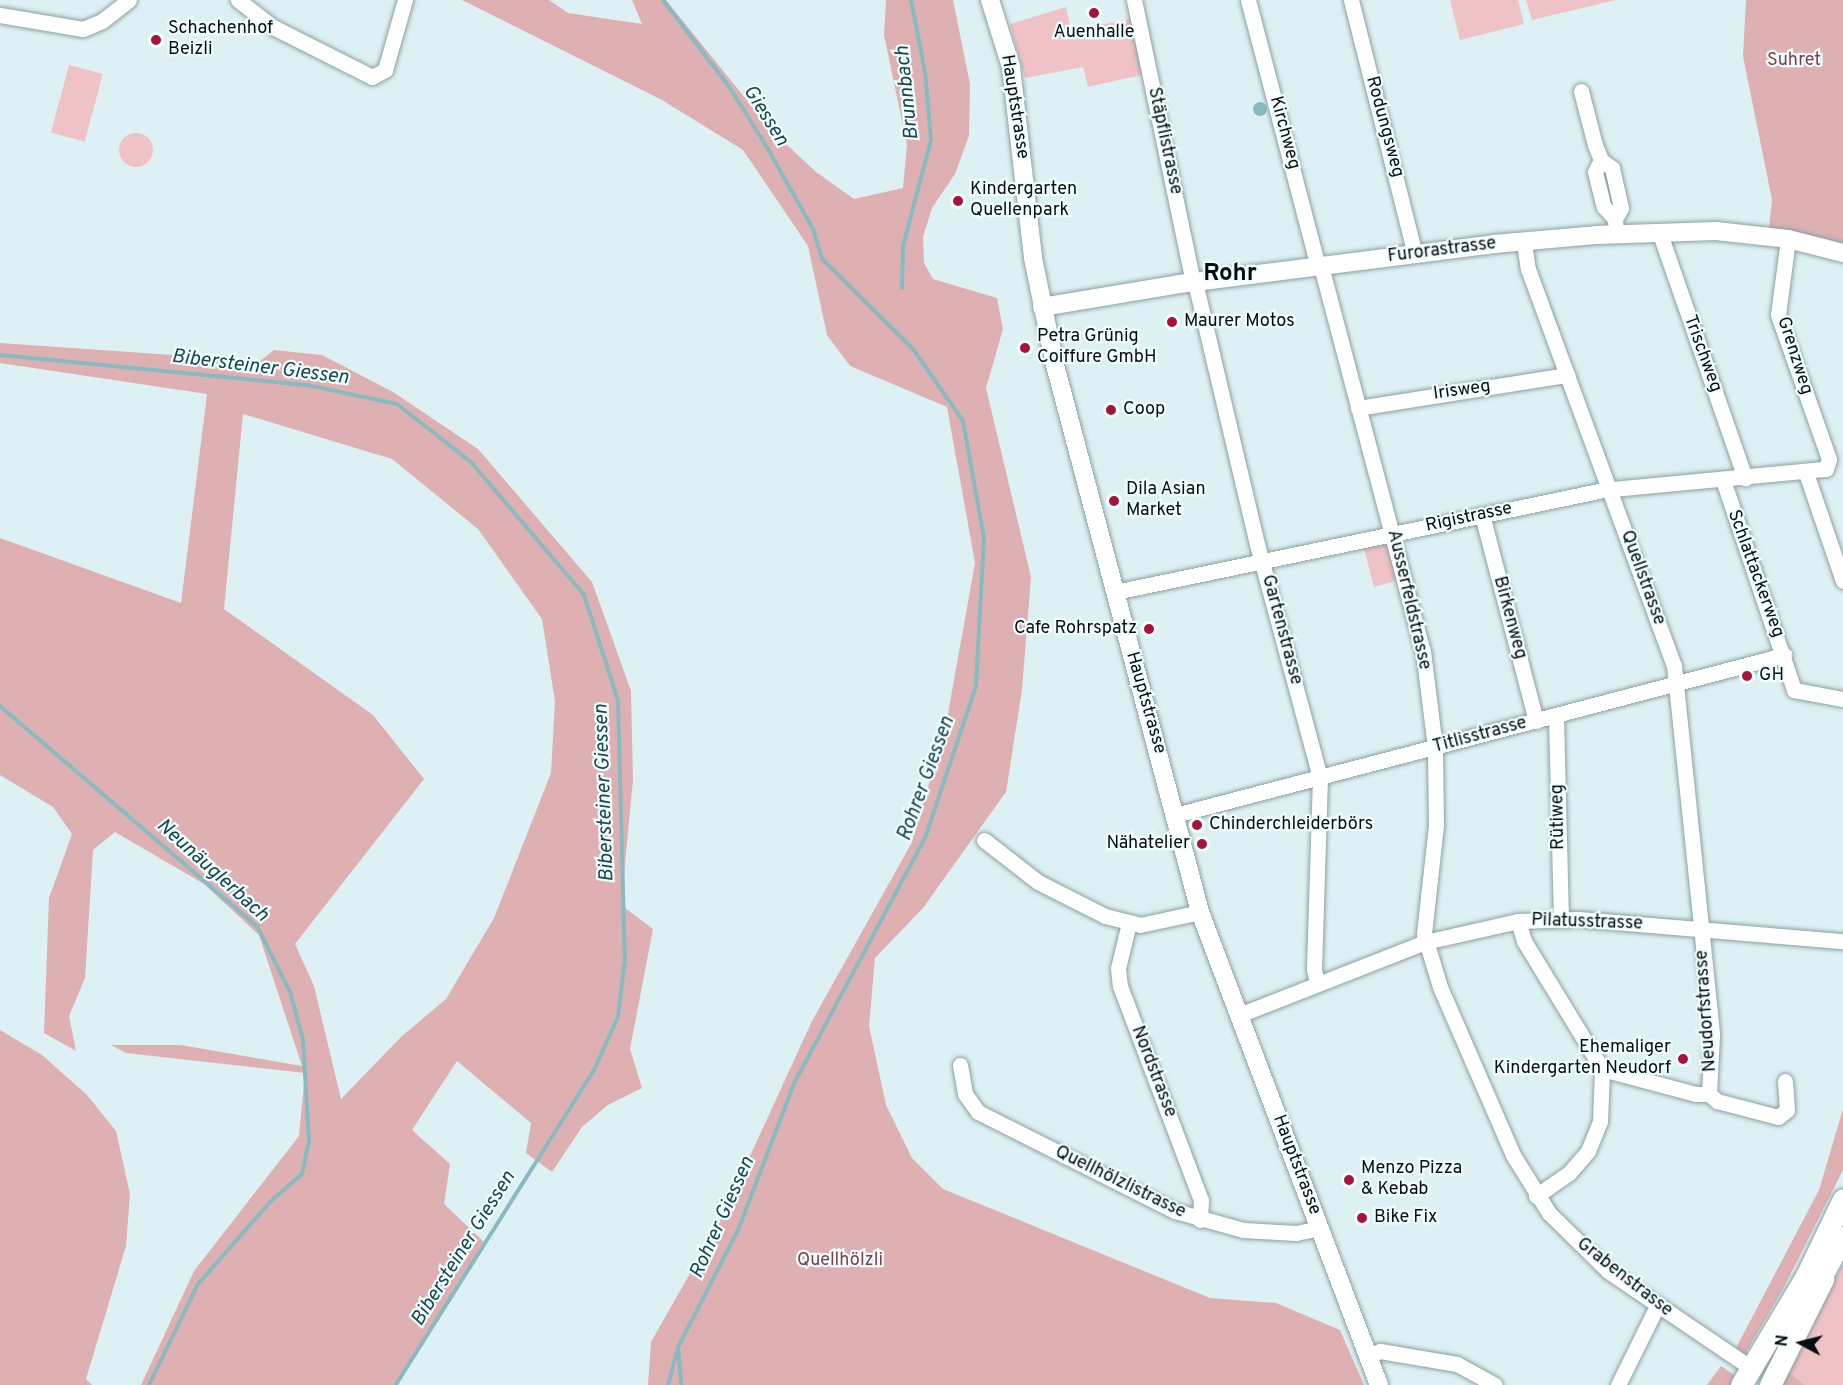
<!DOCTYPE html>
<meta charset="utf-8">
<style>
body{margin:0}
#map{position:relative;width:1843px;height:1385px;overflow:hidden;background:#ddf1f4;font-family:Overpass,sans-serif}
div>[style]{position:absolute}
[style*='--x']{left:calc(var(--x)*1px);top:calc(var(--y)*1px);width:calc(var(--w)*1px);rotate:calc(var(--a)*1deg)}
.green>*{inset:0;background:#efc3c5;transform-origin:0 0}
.round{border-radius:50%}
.forest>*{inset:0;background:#deb0b2}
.water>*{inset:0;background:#88bac1}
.stream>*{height:4px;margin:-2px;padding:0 2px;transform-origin:2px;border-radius:2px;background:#88bac1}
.roads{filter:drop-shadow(0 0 2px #8da0a2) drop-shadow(0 0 2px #8da0a2)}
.minor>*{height:15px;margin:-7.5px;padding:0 7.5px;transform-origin:7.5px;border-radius:7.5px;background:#fff}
.major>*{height:18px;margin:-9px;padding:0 9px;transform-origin:9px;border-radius:9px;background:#fff}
.highway>*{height:21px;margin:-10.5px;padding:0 10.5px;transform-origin:10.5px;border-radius:10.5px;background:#fff}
.dots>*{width:16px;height:16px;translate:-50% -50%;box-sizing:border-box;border:3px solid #f0fdfe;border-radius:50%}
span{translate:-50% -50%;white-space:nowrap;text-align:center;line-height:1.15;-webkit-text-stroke:4.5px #f0fdfe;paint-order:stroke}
.poi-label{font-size:18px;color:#070e0f}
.left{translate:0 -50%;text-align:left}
.right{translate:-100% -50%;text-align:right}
.park-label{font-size:18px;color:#7d4046}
.street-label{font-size:18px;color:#070e0f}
.water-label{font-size:20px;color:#17454b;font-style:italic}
.district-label{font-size:24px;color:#070e0f;font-weight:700}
.north{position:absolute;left:1771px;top:1313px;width:60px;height:60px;-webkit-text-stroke:4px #f0fdfe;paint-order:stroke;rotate:277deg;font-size:16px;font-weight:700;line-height:24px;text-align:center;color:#070e0f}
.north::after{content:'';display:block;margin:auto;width:21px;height:27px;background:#070e0f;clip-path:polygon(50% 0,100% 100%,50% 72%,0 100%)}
</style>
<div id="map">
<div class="green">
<div style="clip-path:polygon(1450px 0,1518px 0,1524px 24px,1460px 40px)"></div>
<div style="clip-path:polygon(1526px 0,1616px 0,1532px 20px)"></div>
<div style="clip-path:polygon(1066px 7px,1071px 31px,1134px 18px,1146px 74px,1088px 87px,1083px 67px,1025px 78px,1010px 24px)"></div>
<div style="left:69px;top:65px;width:35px;height:70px;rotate:15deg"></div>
<div class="round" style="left:119px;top:133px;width:34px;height:34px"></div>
<div style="clip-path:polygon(1382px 543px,1390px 547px,1400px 580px,1374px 587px,1363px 545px)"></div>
<div style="clip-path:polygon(1843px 1264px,1843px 1385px,1805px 1385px,1785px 1369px)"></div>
</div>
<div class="forest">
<div style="clip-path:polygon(462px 0,549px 0,568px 13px,642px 24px,632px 0,666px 0,770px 129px,816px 172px,854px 199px,903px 188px,907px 145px,884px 35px,886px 0,953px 0,970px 84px,969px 136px,955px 174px,932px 208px,923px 237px,924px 263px,933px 279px,997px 298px,1003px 329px,986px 388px,1031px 577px,1022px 690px,1006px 792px,923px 908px,875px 958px,869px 1026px,886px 1105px,912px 1158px,943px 1189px,1210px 1298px,1276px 1303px,1340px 1330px,1364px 1385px,648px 1385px,651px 1342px,722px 1217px,812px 1021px,911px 844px,945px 730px,975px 563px,947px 407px,850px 366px,827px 335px,808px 246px,743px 150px,662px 100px)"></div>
<div style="clip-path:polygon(1746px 0,1843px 0,1843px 246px,1769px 228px,1772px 200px,1743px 56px)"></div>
<div style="clip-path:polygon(evenodd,0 343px,260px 361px,274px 350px,322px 355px,393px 392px,478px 449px,592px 582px,631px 691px,633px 780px,621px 905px,653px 929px,630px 1049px,642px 1088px,608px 1105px,582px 1127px,552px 1172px,526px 1153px,531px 1123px,457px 1061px,412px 1130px,450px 1164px,444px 1204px,485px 1243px,396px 1385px,141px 1385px,194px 1271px,299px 1136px,305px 1073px,126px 1053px,111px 1045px,181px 1045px,302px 1066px,259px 935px,204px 884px,115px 832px,93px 850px,85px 978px,69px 1016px,76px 1051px,44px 1033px,49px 898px,72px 834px,53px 807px,0 775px,0 538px,181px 603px,207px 394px,0 363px,0 343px,243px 414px,392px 459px,478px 529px,542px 619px,555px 701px,551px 773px,494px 918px,446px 999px,402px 1036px,341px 1099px,314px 986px,295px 944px,424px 779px,373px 715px,224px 609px,243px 414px)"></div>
<div style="clip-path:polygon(0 1030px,42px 1055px,87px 1095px,116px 1131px,130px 1194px,126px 1246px,86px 1379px,92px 1385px,0 1385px)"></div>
<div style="clip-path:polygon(1843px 1109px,1843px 1170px,1783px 1289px,1745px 1354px,1736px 1348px,1819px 1190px)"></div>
<div style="clip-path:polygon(1721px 1366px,1749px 1385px,1707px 1385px)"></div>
<div style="clip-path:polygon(1785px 1369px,1805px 1385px,1773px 1385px)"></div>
</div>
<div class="water">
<div class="round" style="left:1253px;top:102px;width:14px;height:14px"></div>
</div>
<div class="stream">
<div style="--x:663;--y:0;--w:111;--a:52.7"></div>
<div style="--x:730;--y:88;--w:66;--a:58"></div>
<div style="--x:765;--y:144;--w:98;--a:60.5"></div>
<div style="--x:813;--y:229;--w:31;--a:73"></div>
<div style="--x:822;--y:259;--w:128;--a:44.7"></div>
<div style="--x:913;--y:349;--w:88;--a:55.2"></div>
<div style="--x:963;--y:421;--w:119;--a:79.8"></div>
<div style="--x:984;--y:538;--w:148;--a:93.1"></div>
<div style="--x:976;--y:686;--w:160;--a:108.5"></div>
<div style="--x:925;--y:838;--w:276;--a:118.1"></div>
<div style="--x:795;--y:1081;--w:160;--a:110.9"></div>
<div style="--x:738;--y:1230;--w:131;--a:117.1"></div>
<div style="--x:678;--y:1347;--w:38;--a:85"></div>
<div style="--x:902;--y:288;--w:42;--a:-88.6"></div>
<div style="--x:903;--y:246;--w:110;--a:-75.2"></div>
<div style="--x:931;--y:140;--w:68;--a:-95"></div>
<div style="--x:925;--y:72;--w:73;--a:-101"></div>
<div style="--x:0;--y:355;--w:308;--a:5.6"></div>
<div style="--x:307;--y:385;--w:92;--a:11.9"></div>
<div style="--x:397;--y:404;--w:94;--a:38.1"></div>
<div style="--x:471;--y:462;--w:175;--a:49.6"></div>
<div style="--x:584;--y:595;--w:110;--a:72.1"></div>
<div style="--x:618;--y:700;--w:259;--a:88.5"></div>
<div style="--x:625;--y:959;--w:58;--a:96.9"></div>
<div style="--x:618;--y:1017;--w:58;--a:114.4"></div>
<div style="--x:594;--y:1070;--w:372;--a:122.2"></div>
<div style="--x:0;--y:706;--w:338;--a:40.6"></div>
<div style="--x:257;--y:926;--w:74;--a:63.4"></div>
<div style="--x:290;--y:992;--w:50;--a:74.8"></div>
<div style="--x:303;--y:1040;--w:101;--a:86.6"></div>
<div style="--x:309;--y:1141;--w:34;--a:102"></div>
<div style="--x:302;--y:1174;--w:41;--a:138.9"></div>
<div style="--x:271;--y:1201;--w:111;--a:131.3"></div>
<div style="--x:198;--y:1284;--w:112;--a:115.9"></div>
<div style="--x:668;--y:1385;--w:35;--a:-75"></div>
</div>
<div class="roads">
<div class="minor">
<div style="--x:238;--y:0;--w:44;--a:37.6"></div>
<div style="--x:273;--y:27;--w:111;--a:26.8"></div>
<div style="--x:372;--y:77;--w:15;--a:-28"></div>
<div style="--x:385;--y:70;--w:73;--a:-74.1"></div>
<div style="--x:1134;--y:0;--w:288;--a:78.2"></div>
<div style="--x:1248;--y:0;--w:275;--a:75.3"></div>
<div style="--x:1351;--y:0;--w:262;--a:75.9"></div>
<div style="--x:0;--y:15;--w:84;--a:9.6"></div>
<div style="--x:83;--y:29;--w:21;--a:-23"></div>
<div style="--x:102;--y:21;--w:34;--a:-38"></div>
<div style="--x:1581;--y:91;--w:56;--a:75.5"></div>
<div style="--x:1595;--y:145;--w:16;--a:68"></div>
<div style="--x:1601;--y:160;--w:14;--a:36"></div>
<div style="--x:1612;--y:168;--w:41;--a:77.3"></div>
<div style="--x:1621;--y:208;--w:13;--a:119"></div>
<div style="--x:1615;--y:219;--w:15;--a:86"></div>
<div style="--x:1601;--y:160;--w:13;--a:117"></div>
<div style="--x:1595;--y:172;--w:36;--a:76"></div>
<div style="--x:1604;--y:207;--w:16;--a:47"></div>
<div style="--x:1659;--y:231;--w:262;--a:70.8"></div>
<div style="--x:1524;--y:242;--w:27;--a:82"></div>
<div style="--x:1528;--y:269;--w:422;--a:69.8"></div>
<div style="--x:1674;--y:665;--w:372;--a:84.1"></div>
<div style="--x:1712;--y:1035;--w:59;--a:92.9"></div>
<div style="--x:1321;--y:266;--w:398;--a:75.2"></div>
<div style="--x:1423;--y:651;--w:98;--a:82.9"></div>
<div style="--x:1435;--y:748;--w:77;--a:89.3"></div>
<div style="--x:1436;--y:825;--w:110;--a:96.3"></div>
<div style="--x:1424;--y:934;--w:55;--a:73.2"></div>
<div style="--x:1440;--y:987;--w:183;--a:66.5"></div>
<div style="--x:1513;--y:1155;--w:68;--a:58.2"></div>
<div style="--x:1549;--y:1213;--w:83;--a:44.5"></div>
<div style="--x:1608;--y:1271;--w:164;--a:34.1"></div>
<div style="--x:1195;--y:282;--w:269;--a:76.7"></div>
<div style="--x:1257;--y:544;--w:241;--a:74.9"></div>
<div style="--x:1320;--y:777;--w:192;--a:91.8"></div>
<div style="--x:1314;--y:969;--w:14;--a:78"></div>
<div style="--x:1358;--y:408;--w:212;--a:-9"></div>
<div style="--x:1806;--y:473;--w:114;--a:71.1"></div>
<div style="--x:1723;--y:480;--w:222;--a:71.3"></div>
<div style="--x:1794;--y:690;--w:50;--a:10.4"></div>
<div style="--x:1482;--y:515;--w:213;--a:75.3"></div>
<div style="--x:1115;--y:592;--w:498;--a:-11.8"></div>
<div style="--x:1602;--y:490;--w:225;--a:-5.4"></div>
<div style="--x:1826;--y:469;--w:10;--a:-73"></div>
<div style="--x:1829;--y:459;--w:153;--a:-109.5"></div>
<div style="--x:1778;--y:315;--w:77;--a:-82.5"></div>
<div style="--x:1556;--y:716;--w:202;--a:88.6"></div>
<div style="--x:1175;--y:815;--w:630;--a:-14.72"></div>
<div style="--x:984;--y:840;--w:68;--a:37.9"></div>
<div style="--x:1038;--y:882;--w:75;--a:26.9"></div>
<div style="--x:1105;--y:916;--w:36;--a:14"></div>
<div style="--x:1140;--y:925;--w:61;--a:-12.2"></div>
<div style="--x:1518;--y:921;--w:21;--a:73"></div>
<div style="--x:1524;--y:941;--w:150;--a:58.6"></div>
<div style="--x:1602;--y:1069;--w:97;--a:14.9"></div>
<div style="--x:1696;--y:1094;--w:13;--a:0"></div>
<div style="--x:1709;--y:1094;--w:11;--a:41"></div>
<div style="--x:1717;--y:1101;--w:63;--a:14.7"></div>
<div style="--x:1778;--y:1117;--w:11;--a:-38"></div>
<div style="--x:1787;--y:1110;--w:29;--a:-94"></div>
<div style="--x:1129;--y:923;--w:46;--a:103.7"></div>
<div style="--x:1118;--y:968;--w:18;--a:84"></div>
<div style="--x:1120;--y:986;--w:229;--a:69.3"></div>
<div style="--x:1201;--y:1200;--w:20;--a:93"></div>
<div style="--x:1239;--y:1015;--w:200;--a:-21.4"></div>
<div style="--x:1425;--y:942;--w:95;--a:-12.7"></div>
<div style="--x:1518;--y:921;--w:61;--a:-1.9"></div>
<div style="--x:1579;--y:919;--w:265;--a:4.8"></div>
<div style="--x:960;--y:1065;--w:29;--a:80"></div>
<div style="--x:965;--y:1094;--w:22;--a:54"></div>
<div style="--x:978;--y:1112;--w:220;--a:26.7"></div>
<div style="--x:1175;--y:1211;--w:71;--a:15.6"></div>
<div style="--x:1243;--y:1230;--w:53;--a:3.2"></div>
<div style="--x:1296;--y:1233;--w:25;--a:-12"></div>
<div style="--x:1536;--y:1196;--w:40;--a:-34.9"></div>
<div style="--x:1569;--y:1173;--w:29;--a:-49"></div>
<div style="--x:1588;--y:1151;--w:31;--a:-68"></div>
<div style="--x:1600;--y:1122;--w:53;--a:-87.8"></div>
<div style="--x:1370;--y:1355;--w:11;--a:-22"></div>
<div style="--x:1380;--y:1351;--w:78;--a:9.6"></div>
<div style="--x:1457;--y:1364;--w:43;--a:28.9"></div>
<div style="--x:1618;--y:1385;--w:88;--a:-63.7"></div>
</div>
<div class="major">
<div style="--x:990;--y:0;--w:70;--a:72.6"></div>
<div style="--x:1011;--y:67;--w:192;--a:83.4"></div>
<div style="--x:1033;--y:258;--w:109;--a:78.4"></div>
<div style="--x:1055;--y:365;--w:566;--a:75.15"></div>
<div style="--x:1200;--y:912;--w:506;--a:69.27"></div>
<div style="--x:1042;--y:307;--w:139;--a:-9.5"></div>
<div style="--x:1179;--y:284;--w:318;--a:-7.2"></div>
<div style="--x:1494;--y:244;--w:102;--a:-5"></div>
<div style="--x:1596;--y:235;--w:120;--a:-1.9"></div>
<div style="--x:1716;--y:231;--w:72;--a:6.3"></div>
<div style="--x:1788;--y:239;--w:57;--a:14.3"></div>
</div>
<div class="highway">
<div style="--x:1814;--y:1290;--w:60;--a:-61.3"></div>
<div style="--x:1741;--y:1385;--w:127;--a:-59.2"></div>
<div style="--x:1806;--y:1276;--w:85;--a:-64.3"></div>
<div style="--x:1770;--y:1385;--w:119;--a:-63.4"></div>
</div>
</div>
<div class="dots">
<div style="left:1094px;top:13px;background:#a9123a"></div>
<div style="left:156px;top:40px;background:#a9123a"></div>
<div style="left:958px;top:201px;background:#a9123a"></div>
<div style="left:1172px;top:322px;background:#a9123a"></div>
<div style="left:1025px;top:348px;background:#a9123a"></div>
<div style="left:1111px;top:410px;background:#a9123a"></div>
<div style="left:1114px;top:501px;background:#a9123a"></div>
<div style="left:1149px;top:629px;background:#a9123a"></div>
<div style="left:1747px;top:676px;background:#a9123a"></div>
<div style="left:1197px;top:825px;background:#a9123a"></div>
<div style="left:1202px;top:844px;background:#a9123a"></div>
<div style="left:1683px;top:1059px;background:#a9123a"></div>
<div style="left:1349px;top:1180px;background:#a9123a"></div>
<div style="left:1362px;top:1218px;background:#a9123a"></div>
</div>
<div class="poi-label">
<span class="left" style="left:168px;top:40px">Schachenhof<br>Beizli</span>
<span style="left:1094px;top:33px">Auenhalle</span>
<span class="left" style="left:970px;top:201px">Kindergarten<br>Quellenpark</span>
<span class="left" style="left:1184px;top:322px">Maurer Motos</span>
<span class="left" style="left:1037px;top:348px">Petra Grünig<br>Coiffure GmbH</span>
<span class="left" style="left:1123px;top:410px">Coop</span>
<span class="left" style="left:1126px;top:501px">Dila Asian<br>Market</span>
<span class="right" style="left:1137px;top:629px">Cafe Rohrspatz</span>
<span class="left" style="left:1759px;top:676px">GH</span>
<span class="left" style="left:1209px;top:825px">Chinderchleiderbörs</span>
<span class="right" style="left:1190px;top:844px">Nähatelier</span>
<span class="right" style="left:1671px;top:1059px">Ehemaliger<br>Kindergarten Neudorf</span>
<span class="left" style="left:1361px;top:1180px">Menzo Pizza<br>&amp; Kebab</span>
<span class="left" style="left:1374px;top:1218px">Bike Fix</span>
</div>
<div class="park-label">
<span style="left:1794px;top:61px">Suhret</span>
<span style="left:840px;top:1261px">Quellhölzli</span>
</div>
<div class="street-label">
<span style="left:1014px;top:107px;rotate:81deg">Hauptstrasse</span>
<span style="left:1384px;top:127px;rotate:75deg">Rodungsweg</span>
<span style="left:1284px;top:133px;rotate:75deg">Kirchweg</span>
<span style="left:1164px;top:141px;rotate:78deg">Stäpflistrasse</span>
<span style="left:1442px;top:251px;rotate:-7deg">Furorastrasse</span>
<span style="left:1702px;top:354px;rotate:70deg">Trischweg</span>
<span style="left:1794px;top:356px;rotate:72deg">Grenzweg</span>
<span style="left:1462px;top:391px;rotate:-8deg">Irisweg</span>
<span style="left:1469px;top:518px;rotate:-12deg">Rigistrasse</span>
<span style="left:1755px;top:574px;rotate:70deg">Schlattackerweg</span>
<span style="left:1642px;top:578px;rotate:70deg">Quellstrasse</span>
<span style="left:1408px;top:600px;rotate:77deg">Ausserfeldstrasse</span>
<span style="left:1509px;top:618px;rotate:75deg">Birkenweg</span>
<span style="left:1281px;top:630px;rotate:75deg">Gartenstrasse</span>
<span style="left:1145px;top:703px;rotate:74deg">Hauptstrasse</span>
<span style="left:1480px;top:736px;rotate:-15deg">Titlisstrasse</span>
<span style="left:1559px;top:817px;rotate:-91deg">Rütiweg</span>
<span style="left:1587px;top:923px;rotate:2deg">Pilatusstrasse</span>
<span style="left:1707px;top:1011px;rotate:-94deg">Neudorfstrasse</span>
<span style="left:1153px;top:1072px;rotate:69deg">Nordstrasse</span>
<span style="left:1296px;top:1165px;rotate:69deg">Hauptstrasse</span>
<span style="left:1120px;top:1183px;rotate:26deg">Quellhölzlistrasse</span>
<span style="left:1624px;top:1278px;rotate:38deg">Grabenstrasse</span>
</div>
<div class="water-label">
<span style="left:908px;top:93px;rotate:-96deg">Brunnbach</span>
<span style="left:765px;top:116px;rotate:58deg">Giessen</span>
<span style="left:260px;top:368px;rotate:7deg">Bibersteiner Giessen</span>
<span style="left:927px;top:779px;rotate:-70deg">Rohrer Giessen</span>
<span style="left:605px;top:793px;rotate:-92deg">Bibersteiner Giessen</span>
<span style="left:212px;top:871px;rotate:42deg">Neunäuglerbach</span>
<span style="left:723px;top:1218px;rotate:-66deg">Rohrer Giessen</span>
<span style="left:464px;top:1249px;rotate:-58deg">Bibersteiner Giessen</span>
</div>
<div class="district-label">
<span style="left:1230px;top:275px">Rohr</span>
</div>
<div class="north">N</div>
</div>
